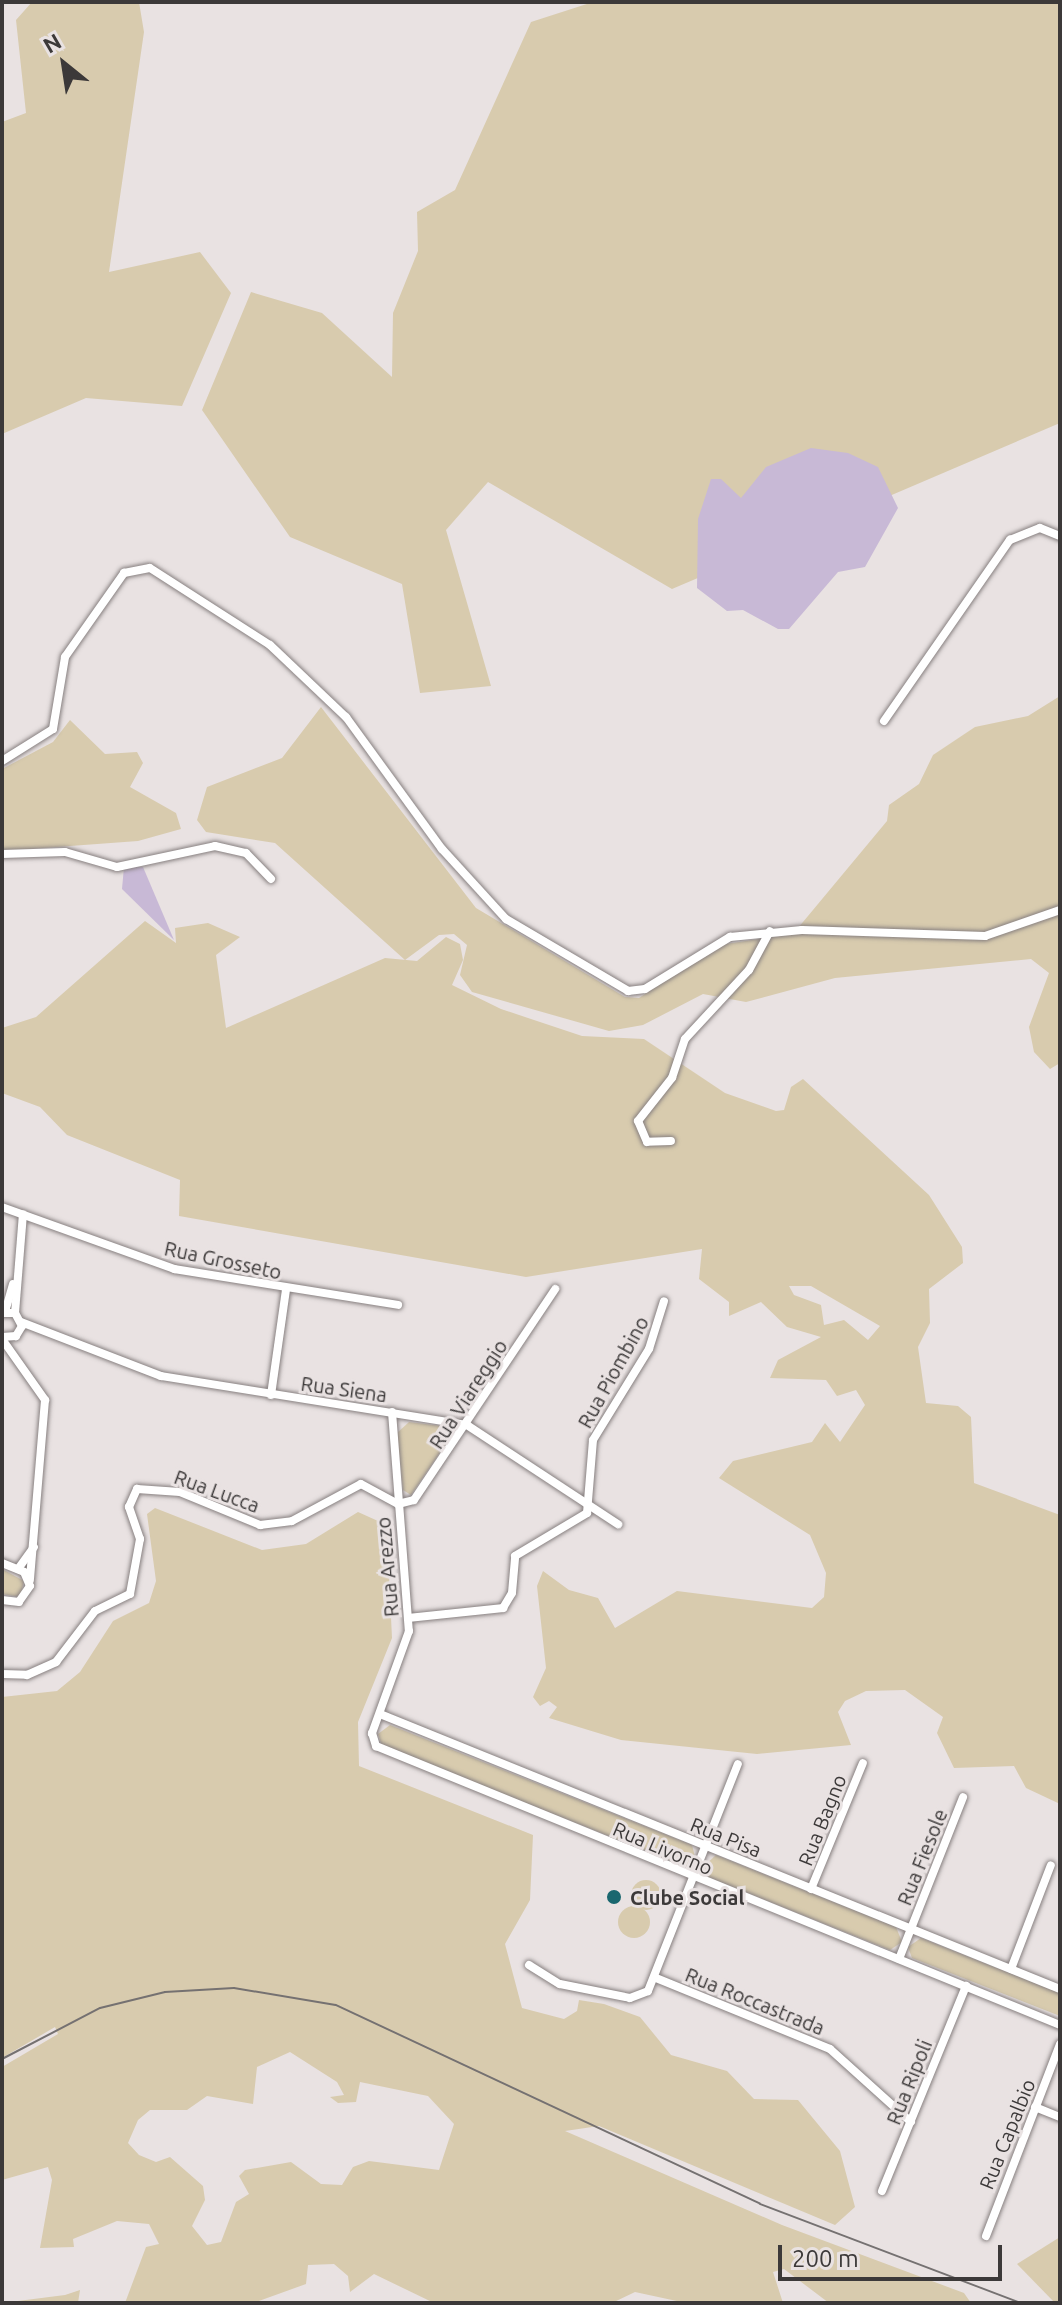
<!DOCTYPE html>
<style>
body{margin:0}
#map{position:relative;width:1062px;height:2305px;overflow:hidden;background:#e9e2e2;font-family:Ubuntu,sans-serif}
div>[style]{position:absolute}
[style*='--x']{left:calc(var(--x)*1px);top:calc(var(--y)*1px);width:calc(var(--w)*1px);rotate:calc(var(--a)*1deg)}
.green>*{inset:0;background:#d8cbae}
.round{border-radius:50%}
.water>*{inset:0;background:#c8b9d6}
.roads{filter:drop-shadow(0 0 2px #878080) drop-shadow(0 0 2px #878080)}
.minor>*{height:8px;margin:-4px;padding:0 4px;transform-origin:4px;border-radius:4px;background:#fff}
.rail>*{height:2px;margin:-1px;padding:0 1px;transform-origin:1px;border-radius:1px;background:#757171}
.dots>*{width:22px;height:22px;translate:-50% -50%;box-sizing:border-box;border:4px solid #e9e2e2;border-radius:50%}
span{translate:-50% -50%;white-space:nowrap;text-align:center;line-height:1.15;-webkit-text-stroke:6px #e9e2e2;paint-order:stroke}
.street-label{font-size:20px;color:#3c3939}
.poi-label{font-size:20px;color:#3c3939;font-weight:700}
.left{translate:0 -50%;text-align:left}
.frame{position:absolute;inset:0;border:4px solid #3c3939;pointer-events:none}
.north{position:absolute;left:24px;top:24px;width:80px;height:80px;-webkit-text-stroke:6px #e9e2e2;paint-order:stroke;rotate:330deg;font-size:22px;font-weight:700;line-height:32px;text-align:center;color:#3c3939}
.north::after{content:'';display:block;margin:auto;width:28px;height:36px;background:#3c3939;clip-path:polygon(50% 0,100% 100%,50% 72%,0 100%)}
.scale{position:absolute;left:778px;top:2245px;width:224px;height:36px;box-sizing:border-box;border:4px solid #3c3939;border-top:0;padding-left:10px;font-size:24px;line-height:28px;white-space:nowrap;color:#3c3939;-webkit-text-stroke:6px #e9e2e2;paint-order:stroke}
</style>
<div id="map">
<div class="green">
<div style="clip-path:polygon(32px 2px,139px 2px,144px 32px,109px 272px,200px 252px,231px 293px,182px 406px,86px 398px,2px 434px,2px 122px,26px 113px,16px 20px)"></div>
<div style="clip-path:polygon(593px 2px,1060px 2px,1060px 423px,672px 589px,488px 482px,446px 530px,491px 686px,420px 693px,402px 584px,290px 537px,202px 410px,251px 292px,322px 313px,392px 377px,393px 313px,418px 251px,417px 212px,455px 190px,531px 22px)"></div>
<div style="clip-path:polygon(1060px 696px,1060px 1063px,1050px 1069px,1034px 1052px,1029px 1027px,1049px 973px,1031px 959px,835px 978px,746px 1002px,703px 994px,643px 1025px,609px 1031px,472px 992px,460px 975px,467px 945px,454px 934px,439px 935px,405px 960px,275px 843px,206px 832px,197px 820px,207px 787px,282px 758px,321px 707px,476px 908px,625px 997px,639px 998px,719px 945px,793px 934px,887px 821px,889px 805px,919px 784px,933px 755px,975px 727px,1028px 716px)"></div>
<div style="clip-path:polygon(70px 720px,105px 754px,137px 752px,143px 763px,130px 787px,176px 813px,181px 829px,138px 841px,2px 851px,2px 769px,53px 742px)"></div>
<div style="clip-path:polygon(evenodd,145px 921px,176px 943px,175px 928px,208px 923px,240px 937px,216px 955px,226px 1028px,385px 958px,417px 961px,446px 937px,460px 944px,463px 960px,452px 985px,501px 1009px,582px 1036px,644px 1039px,725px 1093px,776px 1111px,784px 1110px,791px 1087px,803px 1079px,929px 1195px,962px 1247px,963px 1263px,929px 1289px,930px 1323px,918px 1347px,926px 1403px,958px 1406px,971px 1417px,974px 1483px,1060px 1515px,1060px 1804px,1026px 1788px,1014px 1766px,954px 1768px,937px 1733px,943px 1717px,905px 1690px,866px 1691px,845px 1701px,838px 1712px,851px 1745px,757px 1754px,621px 1740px,549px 1718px,557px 1707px,549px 1701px,540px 1706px,533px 1697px,546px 1668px,537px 1586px,543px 1571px,569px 1590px,598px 1598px,615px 1628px,677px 1591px,812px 1608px,824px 1597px,826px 1573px,810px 1535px,719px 1478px,733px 1461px,812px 1442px,825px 1423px,840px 1442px,865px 1405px,856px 1390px,837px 1396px,826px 1380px,770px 1378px,778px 1360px,821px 1337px,787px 1327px,761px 1302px,729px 1316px,729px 1302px,699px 1279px,702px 1249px,526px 1277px,179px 1216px,180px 1180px,67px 1135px,40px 1107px,2px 1093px,2px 1028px,36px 1017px,145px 921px,789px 1286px,811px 1286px,880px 1326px,868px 1340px,844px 1320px,824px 1325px,821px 1305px,794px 1295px,789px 1286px)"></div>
<div style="clip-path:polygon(409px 1422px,442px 1426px,449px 1439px,411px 1495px,403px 1490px,397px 1433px)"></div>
<div style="clip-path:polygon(evenodd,155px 1508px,262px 1550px,306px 1544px,358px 1512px,378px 1521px,387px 1535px,392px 1638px,358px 1722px,359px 1766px,533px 1835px,530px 1900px,505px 1944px,522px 2008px,564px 2019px,577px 2011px,579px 2000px,604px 2004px,640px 2017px,671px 2055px,727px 2071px,754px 2099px,798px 2100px,840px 2151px,855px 2207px,835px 2225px,599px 2126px,565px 2131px,782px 2225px,964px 2293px,971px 2303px,829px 2303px,784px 2269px,773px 2272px,783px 2303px,686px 2303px,635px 2292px,612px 2303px,434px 2303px,374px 2274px,350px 2292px,348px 2276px,334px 2264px,308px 2265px,306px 2284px,253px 2303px,125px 2303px,146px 2247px,159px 2244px,149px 2224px,117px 2221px,73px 2239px,74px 2247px,40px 2248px,52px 2180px,48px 2167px,2px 2180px,2px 2067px,58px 2034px,55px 2027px,2px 2058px,2px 1697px,57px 1691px,80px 1672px,113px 1621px,149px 1603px,156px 1581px,147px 1514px,155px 1508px,290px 2052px,337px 2082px,344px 2095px,330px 2097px,338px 2103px,356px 2102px,360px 2082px,428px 2096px,454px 2124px,439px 2170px,369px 2161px,353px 2167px,342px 2185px,321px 2184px,291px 2162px,245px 2170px,239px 2176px,249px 2194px,236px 2202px,221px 2242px,207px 2245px,192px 2226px,205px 2200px,203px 2186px,170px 2157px,156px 2162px,139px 2155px,128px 2143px,138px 2120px,150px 2110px,187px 2110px,207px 2096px,253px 2104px,257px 2067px,290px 2052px)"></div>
<div style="clip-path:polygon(2px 1569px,24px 1581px,20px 1597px,2px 1594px)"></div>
<div style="clip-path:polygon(390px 1725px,692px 1845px,696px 1861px,687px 1867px,382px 1746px,378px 1734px)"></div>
<div style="clip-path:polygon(716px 1855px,896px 1927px,902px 1942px,890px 1950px,708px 1877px,704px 1866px)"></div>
<div class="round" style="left:631px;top:1880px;width:30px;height:30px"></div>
<div class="round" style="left:618px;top:1906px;width:32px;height:32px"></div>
<div style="clip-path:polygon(921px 1938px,1060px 1993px,1060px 2016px,912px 1958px,908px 1947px)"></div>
<div style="clip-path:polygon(1060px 2237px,1060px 2303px,1055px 2303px,1017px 2264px)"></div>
<div style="clip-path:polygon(80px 2290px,78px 2303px,2px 2303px,65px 2295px)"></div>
</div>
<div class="water">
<div style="clip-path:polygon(811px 448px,848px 453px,878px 467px,898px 508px,865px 567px,838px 572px,789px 629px,778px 629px,743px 610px,727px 611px,697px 588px,698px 519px,711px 479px,721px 479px,741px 498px,766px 467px)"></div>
<div style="clip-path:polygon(124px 867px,143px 867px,174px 940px,122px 889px)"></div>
</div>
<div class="roads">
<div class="minor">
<div style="--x:884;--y:721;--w:221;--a:-55.2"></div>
<div style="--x:1010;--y:540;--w:32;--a:-22"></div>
<div style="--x:1040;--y:528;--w:22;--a:22"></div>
<div style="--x:2;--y:761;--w:60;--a:-32.1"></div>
<div style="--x:53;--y:729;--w:73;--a:-80.5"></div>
<div style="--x:65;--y:657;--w:103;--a:-54.9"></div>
<div style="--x:124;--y:573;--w:26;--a:-11"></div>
<div style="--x:150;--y:568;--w:143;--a:32.7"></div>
<div style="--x:270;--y:645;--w:105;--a:43.5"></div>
<div style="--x:346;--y:717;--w:163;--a:54"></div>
<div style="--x:442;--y:849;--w:95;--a:47.6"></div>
<div style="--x:506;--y:919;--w:142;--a:30.5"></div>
<div style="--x:628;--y:991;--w:17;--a:-7"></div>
<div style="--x:645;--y:989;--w:100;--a:-31.5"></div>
<div style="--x:730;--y:937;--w:72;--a:-5.6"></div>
<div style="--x:802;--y:930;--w:183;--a:1.9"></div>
<div style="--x:985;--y:936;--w:79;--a:-19.1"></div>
<div style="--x:2;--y:854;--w:63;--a:-1.8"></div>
<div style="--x:65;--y:852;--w:54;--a:16.1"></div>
<div style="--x:117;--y:867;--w:100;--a:-12.1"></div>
<div style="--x:215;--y:846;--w:32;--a:13"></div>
<div style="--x:246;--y:853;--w:36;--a:46"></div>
<div style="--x:671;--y:1141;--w:24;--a:178"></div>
<div style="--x:647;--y:1142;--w:23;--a:-113"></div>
<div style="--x:638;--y:1121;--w:55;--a:-51.7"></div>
<div style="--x:672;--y:1078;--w:41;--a:-71.6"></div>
<div style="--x:685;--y:1039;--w:94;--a:-47.2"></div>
<div style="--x:749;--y:970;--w:44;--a:-61.7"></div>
<div style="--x:2;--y:1207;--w:183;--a:19.8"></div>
<div style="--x:174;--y:1269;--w:227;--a:9.1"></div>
<div style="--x:5;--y:1312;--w:29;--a:-74"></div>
<div style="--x:2;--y:1313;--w:13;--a:0"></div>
<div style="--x:15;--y:1313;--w:15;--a:62"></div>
<div style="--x:22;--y:1326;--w:12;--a:121"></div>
<div style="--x:16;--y:1336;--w:14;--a:176"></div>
<div style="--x:15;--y:1313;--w:99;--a:-85.4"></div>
<div style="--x:21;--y:1322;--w:150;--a:21.1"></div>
<div style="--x:161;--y:1376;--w:310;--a:9.1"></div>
<div style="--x:467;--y:1425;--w:181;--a:33.3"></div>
<div style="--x:2;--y:1339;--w:75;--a:54.8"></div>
<div style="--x:45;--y:1400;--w:181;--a:94.8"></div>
<div style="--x:271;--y:1395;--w:107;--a:-81.9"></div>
<div style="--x:392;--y:1412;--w:220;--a:85.6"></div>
<div style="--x:409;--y:1631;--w:109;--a:109.9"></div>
<div style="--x:372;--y:1733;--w:14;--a:73"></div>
<div style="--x:376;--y:1746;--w:739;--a:22.19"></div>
<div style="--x:2;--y:1563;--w:24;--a:22"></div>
<div style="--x:24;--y:1572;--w:15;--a:67"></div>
<div style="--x:30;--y:1586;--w:19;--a:125"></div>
<div style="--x:19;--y:1602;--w:17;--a:-173"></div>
<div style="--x:18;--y:1569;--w:27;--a:-54"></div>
<div style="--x:408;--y:1618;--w:96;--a:-6"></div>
<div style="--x:503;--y:1608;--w:17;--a:-59"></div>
<div style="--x:512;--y:1593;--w:37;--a:-85"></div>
<div style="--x:515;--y:1556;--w:84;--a:-30.8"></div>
<div style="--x:587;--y:1513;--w:73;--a:-85.3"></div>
<div style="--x:593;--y:1440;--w:107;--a:-58.4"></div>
<div style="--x:649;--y:1349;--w:50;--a:-72.6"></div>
<div style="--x:2;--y:1674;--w:25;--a:2"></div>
<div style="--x:27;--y:1675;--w:32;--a:-24"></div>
<div style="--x:56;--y:1662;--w:64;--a:-52.6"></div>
<div style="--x:95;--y:1611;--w:39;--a:-26"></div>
<div style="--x:130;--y:1594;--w:56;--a:-79.7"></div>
<div style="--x:140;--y:1539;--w:34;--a:-109"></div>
<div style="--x:129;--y:1507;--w:20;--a:-66"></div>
<div style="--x:137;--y:1489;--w:43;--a:4"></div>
<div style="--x:180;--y:1492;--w:87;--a:22.4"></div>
<div style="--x:260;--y:1525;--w:32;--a:-7"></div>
<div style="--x:292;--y:1521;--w:78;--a:-28.2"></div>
<div style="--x:361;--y:1484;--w:42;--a:28.4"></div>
<div style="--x:398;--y:1504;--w:16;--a:-14"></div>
<div style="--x:414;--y:1500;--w:254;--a:-56.2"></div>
<div style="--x:380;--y:1714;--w:734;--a:22.02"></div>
<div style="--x:811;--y:1889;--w:136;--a:-67.6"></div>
<div style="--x:899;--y:1959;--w:174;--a:-68.4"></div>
<div style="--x:529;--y:1965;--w:36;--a:32"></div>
<div style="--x:560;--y:1984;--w:71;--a:11.3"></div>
<div style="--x:630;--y:1998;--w:19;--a:-21"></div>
<div style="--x:648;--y:1991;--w:244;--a:-68.4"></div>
<div style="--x:1011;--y:1969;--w:111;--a:-69"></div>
<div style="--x:656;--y:1978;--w:188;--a:22.2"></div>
<div style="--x:830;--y:2049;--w:109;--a:42"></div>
<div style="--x:1035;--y:2107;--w:27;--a:22"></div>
<div style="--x:882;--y:2191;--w:222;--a:-67.7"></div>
<div style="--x:986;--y:2236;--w:206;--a:-68.9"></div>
</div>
</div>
<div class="rail">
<div style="--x:2;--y:2059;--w:110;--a:-27.5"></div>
<div style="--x:100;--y:2008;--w:67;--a:-13.8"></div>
<div style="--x:165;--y:1992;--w:69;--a:-3.3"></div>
<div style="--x:234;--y:1988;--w:103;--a:9.5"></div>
<div style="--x:336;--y:2005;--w:468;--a:25.1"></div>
<div style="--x:760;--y:2204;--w:279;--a:20.8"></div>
</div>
<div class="dots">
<div style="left:614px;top:1897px;background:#1a676f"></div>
</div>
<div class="street-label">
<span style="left:223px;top:1260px;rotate:12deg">Rua Grosseto</span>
<span style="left:613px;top:1372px;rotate:-61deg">Rua Piombino</span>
<span style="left:344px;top:1389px;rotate:8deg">Rua Siena</span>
<span style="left:468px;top:1394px;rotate:-57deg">Rua Viareggio</span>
<span style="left:217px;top:1491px;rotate:20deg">Rua Lucca</span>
<span style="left:387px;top:1567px;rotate:-95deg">Rua Arezzo</span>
<span style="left:822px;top:1820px;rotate:-68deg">Rua Bagno</span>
<span style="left:726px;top:1837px;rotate:22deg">Rua Pisa</span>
<span style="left:663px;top:1848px;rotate:23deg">Rua Livorno</span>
<span style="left:922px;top:1857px;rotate:-68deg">Rua Fiesole</span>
<span style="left:755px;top:2001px;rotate:22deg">Rua Roccastrada</span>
<span style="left:909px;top:2082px;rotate:-68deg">Rua Ripoli</span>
<span style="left:1007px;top:2134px;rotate:-68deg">Rua Capalbio</span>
</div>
<div class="poi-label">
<span class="left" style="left:630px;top:1897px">Clube Social</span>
</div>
<div class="frame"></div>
<div class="north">N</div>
<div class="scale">200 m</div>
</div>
